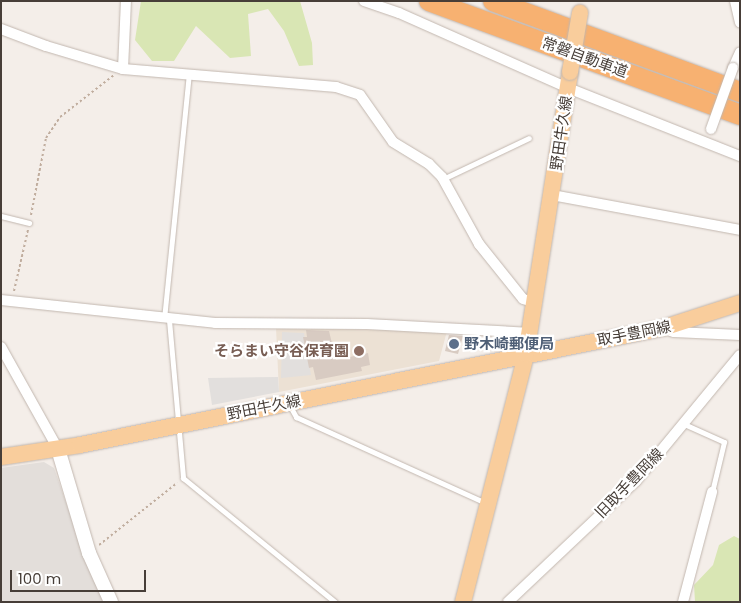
<!DOCTYPE html>
<meta charset="utf-8">
<style>
body{margin:0}
#map{position:relative;width:741px;height:603px;overflow:hidden;background:#f4eee9;font-family:Poppins,"Noto Sans JP",sans-serif}
div>[style]{position:absolute}
[style*='--x']{left:calc(var(--x)*1px);top:calc(var(--y)*1px);width:calc(var(--w)*1px);rotate:calc(var(--a)*1deg)}
.industrial>*{inset:0;background:#e3deda}
.education>*{inset:0;background:#ece1d4}
.green>*{inset:0;background:#d9e6b4}
.parking>*{inset:0;background:#e2dfdd}
.building>*{inset:0;background:#d8cbc2}
.path>*{height:2px;margin-top:-1px;transform-origin:0;background:repeating-linear-gradient(90deg,#c0ad9e 0 2.5px,transparent 0 5px)}
.roads{filter:drop-shadow(0 0 1px #c2b7af) drop-shadow(0 0 1px #c2b7af)}
.service>*{height:5px;margin:-2.5px;padding:0 2.5px;transform-origin:2.5px;border-radius:2.5px;background:#fff}
.minor>*{height:10px;margin:-5px;padding:0 5px;transform-origin:5px;border-radius:5px;background:#fff}
.tertiary>*{height:14px;margin:-7px;padding:0 7px;transform-origin:7px;border-radius:7px;background:#fff}
.primary>*{height:16px;margin:-8px;padding:0 8px;transform-origin:8px;border-radius:8px;background:#f9cd9c}
.motorway>*{height:20px;margin:-10px;padding:0 10px;transform-origin:10px;border-radius:10px;background:#f7b171}
.bridges{filter:drop-shadow(0 0 1px #c2b7af) drop-shadow(0 0 1px #c2b7af)}
.minor-bridge>*{height:10px;margin:-5px;padding:0 5px;transform-origin:5px;border-radius:5px;background:#fff}
.primary-bridge>*{height:16px;margin:-8px;padding:0 8px;transform-origin:8px;border-radius:8px;background:#f9cd9c}
.dots>*{width:14px;height:14px;translate:-50% -50%;box-sizing:border-box;border:2px solid #fff;border-radius:50%}
span{translate:-50% -50%;white-space:nowrap;text-align:center;line-height:1.15;-webkit-text-stroke:4.5px #fff;paint-order:stroke}
.street-label{font-size:15px;color:#473e38}
.service-label{font-size:15px;color:#4e5e75;font-weight:700}
.left{translate:0 -50%;text-align:left}
.education-label{font-size:15px;color:#785e54;font-weight:700}
.right{translate:-100% -50%;text-align:right}
.frame{position:absolute;inset:0;border:2px solid #473e38;pointer-events:none}
.scale{position:absolute;left:10px;top:570px;width:136px;height:22px;box-sizing:border-box;border:2px solid #473e38;border-top:0;padding-left:6px;font-size:15px;line-height:18px;white-space:nowrap;color:#473e38;-webkit-text-stroke:4px #fff;paint-order:stroke}
</style>
<div id="map">
<div class="industrial">
<div style="clip-path:polygon(44px 462px,54px 468px,93px 580px,106px 602px,1px 602px,1px 468px)"></div>
</div>
<div class="education">
<div style="clip-path:polygon(276px 328px,447px 331px,439px 361px,279px 392px)"></div>
</div>
<div class="green">
<div style="clip-path:polygon(141px 1px,300px 1px,312px 43px,313px 65px,299px 66px,284px 31px,268px 9px,248px 14px,251px 56px,230px 58px,196px 26px,174px 61px,152px 61px,135px 40px)"></div>
<div style="clip-path:polygon(734px 536px,740px 539px,740px 602px,695px 602px,694px 585px,713px 565px,719px 545px)"></div>
</div>
<div class="parking">
<div style="clip-path:polygon(282px 332px,304px 333px,311px 375px,281px 378px)"></div>
<div style="clip-path:polygon(278px 377px,279px 392px,212px 405px,208px 378px)"></div>
</div>
<div class="building">
<div style="clip-path:polygon(306px 330px,329px 331px,336px 360px,368px 353px,370px 365px,361px 367px,362px 371px,316px 380px,313px 367px,309px 368px,303px 337px,307px 337px)"></div>
<div style="clip-path:polygon(449px 335px,463px 336px,458px 354px,445px 351px)"></div>
</div>
<div class="path">
<div style="--x:31;--y:215;--w:78;--a:-79"></div>
<div style="--x:46;--y:138;--w:25;--a:-56"></div>
<div style="--x:60;--y:117;--w:68;--a:-37.9"></div>
<div style="--x:14;--y:291;--w:63;--a:-77.1"></div>
<div style="--x:99;--y:545;--w:100;--a:-38.5"></div>
</div>
<div class="roads">
<div class="service">
<div style="--x:443;--y:179;--w:95;--a:-25.5"></div>
<div style="--x:1;--y:216;--w:29;--a:14"></div>
<div style="--x:164;--y:319;--w:247;--a:-84.2"></div>
<div style="--x:169;--y:320;--w:159;--a:84.9"></div>
<div style="--x:183;--y:478;--w:196;--a:39.2"></div>
<div style="--x:290;--y:406;--w:13;--a:61"></div>
<div style="--x:296;--y:417;--w:209;--a:24.4"></div>
<div style="--x:684;--y:424;--w:44;--a:24.2"></div>
<div style="--x:724;--y:442;--w:51;--a:103.5"></div>
</div>
<div class="minor">
<div style="--x:364;--y:1;--w:37;--a:19"></div>
<div style="--x:399;--y:13;--w:185;--a:23.9"></div>
<div style="--x:568;--y:88;--w:185;--a:21.6"></div>
<div style="--x:735;--y:1;--w:22;--a:77"></div>
<div style="--x:1;--y:29;--w:48;--a:20.7"></div>
<div style="--x:46;--y:46;--w:80;--a:16.6"></div>
<div style="--x:123;--y:69;--w:214;--a:4.8"></div>
<div style="--x:336;--y:87;--w:25;--a:18"></div>
<div style="--x:360;--y:95;--w:57;--a:54.9"></div>
<div style="--x:393;--y:142;--w:42;--a:31.4"></div>
<div style="--x:429;--y:164;--w:18;--a:45"></div>
<div style="--x:442;--y:177;--w:77;--a:61.1"></div>
<div style="--x:479;--y:244;--w:70;--a:51.3"></div>
<div style="--x:523;--y:299;--w:14;--a:17"></div>
<div style="--x:733;--y:68;--w:17;--a:-66"></div>
<div style="--x:123;--y:69;--w:68;--a:-87.5"></div>
<div style="--x:552;--y:195;--w:191;--a:10.5"></div>
<div style="--x:1;--y:300;--w:215;--a:6.1"></div>
<div style="--x:215;--y:323;--w:152;--a:0.4"></div>
<div style="--x:367;--y:324;--w:164;--a:3.1"></div>
<div style="--x:664;--y:329;--w:10;--a:17"></div>
<div style="--x:674;--y:332;--w:66;--a:2.6"></div>
<div style="--x:1;--y:347;--w:117;--a:60.8"></div>
<div style="--x:508;--y:602;--w:176;--a:-43.4"></div>
<div style="--x:636;--y:481;--w:163;--a:-50.5"></div>
<div style="--x:683;--y:602;--w:114;--a:-75.2"></div>
</div>
<div class="tertiary">
<div style="--x:58;--y:449;--w:109;--a:73.4"></div>
<div style="--x:89;--y:553;--w:54;--a:65.8"></div>
</div>
<div class="primary">
<div style="--x:1;--y:457;--w:80;--a:-8.6"></div>
<div style="--x:80;--y:445;--w:595;--a:-11.35"></div>
<div style="--x:663;--y:328;--w:81;--a:-18"></div>
<div style="--x:463;--y:602;--w:256;--a:-75.7"></div>
<div style="--x:526;--y:354;--w:285;--a:-81.1"></div>
</div>
<div class="motorway">
<div style="--x:429;--y:1;--w:331;--a:20.1"></div>
<div style="--x:493;--y:1;--w:263;--a:20.2"></div>
</div>
</div>
<div class="bridges">
<div class="minor-bridge">
<div style="--x:711;--y:129;--w:65;--a:-70.2"></div>
</div>
<div class="primary-bridge">
<div style="--x:570;--y:72;--w:60;--a:-80.4"></div>
</div>
</div>
<div class="dots">
<div style="left:454px;top:344px;background:#5c6f8a"></div>
<div style="left:359px;top:351px;background:#8d6e63"></div>
</div>
<div class="street-label">
<span style="left:585px;top:57px;rotate:20deg">常磐自動車道</span>
<span style="left:561px;top:133px;rotate:-82deg">野田牛久線</span>
<span style="left:634px;top:333px;rotate:-11deg">取手豊岡線</span>
<span style="left:264px;top:407px;rotate:-11deg">野田牛久線</span>
<span style="left:629px;top:483px;rotate:-46deg">旧取手豊岡線</span>
</div>
<div class="service-label">
<span class="left" style="left:464px;top:344px">野木崎郵便局</span>
</div>
<div class="education-label">
<span class="right" style="left:349px;top:351px">そらまい守谷保育園</span>
</div>
<div class="frame"></div>
<div class="scale">100 m</div>
</div>
